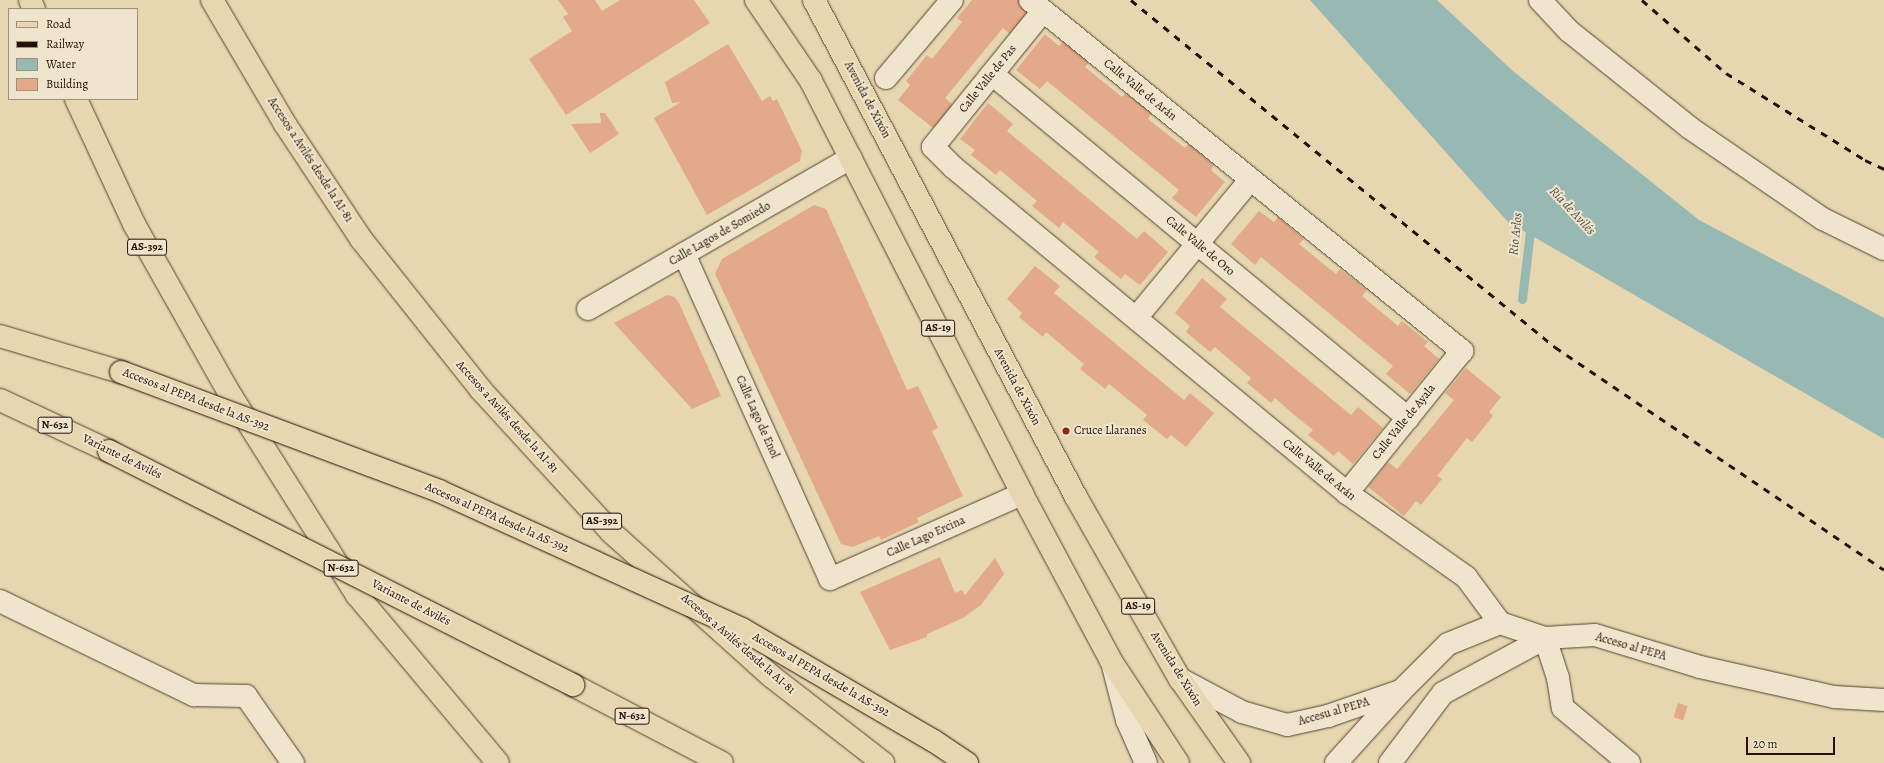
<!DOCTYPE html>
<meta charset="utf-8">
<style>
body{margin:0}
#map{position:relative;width:1884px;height:763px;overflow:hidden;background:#e6d7b0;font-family:Alegreya,serif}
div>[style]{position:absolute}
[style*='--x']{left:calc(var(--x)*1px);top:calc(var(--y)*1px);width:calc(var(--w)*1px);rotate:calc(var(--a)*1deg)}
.water>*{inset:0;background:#98b8b3}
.stream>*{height:9px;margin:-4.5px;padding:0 4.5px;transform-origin:4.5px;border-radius:4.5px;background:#98b8b3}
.building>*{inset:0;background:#e2aa8a;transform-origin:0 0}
.roads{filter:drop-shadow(0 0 1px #554231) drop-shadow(0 0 1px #554231)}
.minor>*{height:22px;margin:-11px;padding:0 11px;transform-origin:11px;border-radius:11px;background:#efe5cc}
.major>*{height:22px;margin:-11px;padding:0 11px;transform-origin:11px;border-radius:11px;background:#e6d7b0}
.highway>*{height:22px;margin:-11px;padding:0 11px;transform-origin:11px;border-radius:11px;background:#e6d7b0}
.rail>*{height:3px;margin-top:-1.5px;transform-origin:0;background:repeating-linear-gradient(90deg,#251007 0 7px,transparent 0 14px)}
.bridges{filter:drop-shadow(0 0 1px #251007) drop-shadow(0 0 1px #251007)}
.major-bridge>*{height:22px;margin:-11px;padding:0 11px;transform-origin:11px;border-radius:11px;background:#e6d7b0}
.highway-bridge>*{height:22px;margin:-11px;padding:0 11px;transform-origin:11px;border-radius:11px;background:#e6d7b0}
.dots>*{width:11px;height:11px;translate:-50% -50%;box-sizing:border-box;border:2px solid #efe5cc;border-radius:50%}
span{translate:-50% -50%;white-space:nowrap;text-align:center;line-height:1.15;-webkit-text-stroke:4px #efe5cc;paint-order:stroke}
.shield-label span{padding:1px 3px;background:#efe5cc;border:1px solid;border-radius:3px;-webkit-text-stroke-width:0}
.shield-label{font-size:11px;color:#251007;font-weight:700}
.street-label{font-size:12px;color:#251007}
.poi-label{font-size:12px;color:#251007}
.left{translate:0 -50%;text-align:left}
.water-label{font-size:13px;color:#4d4b43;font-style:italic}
.legend{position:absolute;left:8px;top:8px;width:130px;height:92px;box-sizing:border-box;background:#efe5cc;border:1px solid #9e907d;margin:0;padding:5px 7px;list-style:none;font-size:12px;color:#251007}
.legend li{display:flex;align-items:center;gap:8px;height:20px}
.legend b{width:20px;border:1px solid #9e907d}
.scale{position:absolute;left:1746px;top:737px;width:89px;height:18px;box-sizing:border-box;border:2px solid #251007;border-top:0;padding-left:5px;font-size:12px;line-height:14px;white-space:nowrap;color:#251007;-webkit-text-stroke:3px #efe5cc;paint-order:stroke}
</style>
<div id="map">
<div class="water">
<div style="clip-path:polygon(1310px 0,1437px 0,1514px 72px,1699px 220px,1884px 318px,1884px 439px,1508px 222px)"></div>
</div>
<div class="stream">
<div style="--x:1522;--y:299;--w:77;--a:-83.2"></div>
</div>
<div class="building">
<div style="clip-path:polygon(558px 0,595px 0,602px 11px,620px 0,694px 0,710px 23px,566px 115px,529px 59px,572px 31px,563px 17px,568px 14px)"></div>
<div style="clip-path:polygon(972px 0,1018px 0,1030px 10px,1010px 34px,1003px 28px,945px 98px,953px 105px,933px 128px,898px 100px,910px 85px,906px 81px,927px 55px,932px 59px,962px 22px,957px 18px)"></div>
<div style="clip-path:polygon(1045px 34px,1059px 46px,1064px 40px,1089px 62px,1085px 67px,1122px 97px,1126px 93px,1152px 113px,1148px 119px,1185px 148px,1189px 144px,1214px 165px,1211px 170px,1225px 182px,1196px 217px,1172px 198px,1179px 190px,1047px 81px,1040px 89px,1016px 70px)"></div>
<div style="clip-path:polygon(728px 44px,762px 101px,770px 96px,773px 101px,777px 99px,802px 151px,800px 161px,707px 215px,654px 118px,681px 102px,672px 103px,665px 82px)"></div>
<div style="clip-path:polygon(988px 103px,1013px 124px,1007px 131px,1137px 239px,1144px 231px,1168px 252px,1140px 285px,1125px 274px,1121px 279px,1094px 257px,1099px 252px,1063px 222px,1059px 228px,1032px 206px,1037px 201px,1000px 170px,996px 175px,971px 155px,975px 150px,960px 139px)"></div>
<div style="clip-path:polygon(600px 113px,605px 113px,619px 134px,590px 153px,571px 124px,601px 123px)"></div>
<div style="clip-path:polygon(814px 205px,826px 209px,907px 390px,918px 386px,938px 428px,932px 431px,963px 496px,917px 518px,919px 522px,881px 540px,879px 536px,853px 547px,841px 544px,715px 274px,722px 259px)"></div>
<div style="clip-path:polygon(1259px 211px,1274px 222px,1278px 217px,1304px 239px,1299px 244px,1336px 274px,1340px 269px,1367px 290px,1362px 296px,1398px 326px,1402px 321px,1428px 342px,1424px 346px,1439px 359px,1410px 394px,1386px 374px,1393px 366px,1261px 257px,1255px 265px,1231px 244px)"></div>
<div style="clip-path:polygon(1035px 266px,1060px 286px,1054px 293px,1184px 400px,1190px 393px,1214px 413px,1186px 447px,1171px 435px,1167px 439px,1143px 420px,1147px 415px,1109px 384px,1105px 389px,1080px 369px,1084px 364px,1046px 332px,1043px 337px,1019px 317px,1022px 313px,1007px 299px)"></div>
<div style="clip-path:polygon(1202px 278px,1227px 299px,1220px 307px,1351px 415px,1358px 407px,1383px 428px,1353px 464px,1338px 451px,1334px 456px,1308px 435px,1313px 430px,1293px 414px,1275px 398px,1271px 403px,1247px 383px,1251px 378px,1215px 347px,1210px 352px,1186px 332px,1190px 326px,1175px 313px)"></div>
<div style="clip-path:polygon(667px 295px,674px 297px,679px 303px,721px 396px,692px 409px,614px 323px)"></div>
<div style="clip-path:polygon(1466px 368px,1501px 397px,1489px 412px,1493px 416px,1472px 442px,1467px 438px,1437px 476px,1442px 479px,1421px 505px,1416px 501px,1404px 516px,1368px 487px,1388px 462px,1397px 469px,1454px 400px,1445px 393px)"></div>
<div style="clip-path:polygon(940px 557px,955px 593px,962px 590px,965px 595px,995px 558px,1004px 574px,981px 605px,963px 618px,927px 634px,927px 637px,890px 650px,860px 592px)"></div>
<div style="left:1678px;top:703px;width:10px;height:15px;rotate:17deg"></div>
</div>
<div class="roads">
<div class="minor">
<div style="--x:1030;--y:0;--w:557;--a:39.09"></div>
<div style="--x:1462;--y:351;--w:183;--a:129"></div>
<div style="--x:1540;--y:0;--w:42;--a:46.9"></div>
<div style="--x:1569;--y:31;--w:155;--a:38.7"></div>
<div style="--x:1690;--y:128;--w:161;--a:34.4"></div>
<div style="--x:1823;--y:219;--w:68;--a:26.2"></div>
<div style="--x:1043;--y:11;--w:175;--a:129"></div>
<div style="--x:933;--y:147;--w:28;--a:45"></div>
<div style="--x:953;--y:167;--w:511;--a:39.6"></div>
<div style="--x:1347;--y:493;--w:146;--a:35.2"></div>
<div style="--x:1466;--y:577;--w:57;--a:53.5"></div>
<div style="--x:992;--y:74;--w:540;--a:39.59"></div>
<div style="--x:886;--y:78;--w:102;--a:-49.8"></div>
<div style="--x:684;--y:254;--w:356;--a:65.8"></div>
<div style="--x:830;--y:579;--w:210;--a:-23.9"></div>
<div style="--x:588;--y:309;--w:303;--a:-29.9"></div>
<div style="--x:1136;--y:318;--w:179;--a:-50.4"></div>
<div style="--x:0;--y:601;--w:216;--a:25.9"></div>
<div style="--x:194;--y:695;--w:52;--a:1.1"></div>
<div style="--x:246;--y:696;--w:82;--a:55"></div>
<div style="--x:1545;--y:638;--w:42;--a:72"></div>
<div style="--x:1558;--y:678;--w:30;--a:81"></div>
<div style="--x:1563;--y:708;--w:86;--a:39.8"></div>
<div style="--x:1113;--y:666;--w:56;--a:75.5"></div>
<div style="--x:1127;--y:720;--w:47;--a:66.2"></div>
<div style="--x:1180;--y:679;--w:70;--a:28"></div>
<div style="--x:1242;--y:712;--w:47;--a:16.1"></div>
<div style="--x:1287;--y:725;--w:42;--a:-12.4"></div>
<div style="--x:1328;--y:716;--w:76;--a:-19.1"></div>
<div style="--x:1336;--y:763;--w:97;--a:-47.9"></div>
<div style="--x:1401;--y:691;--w:66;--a:-45"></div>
<div style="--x:1448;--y:644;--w:56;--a:-22"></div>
<div style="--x:1500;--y:623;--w:47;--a:18.4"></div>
<div style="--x:1545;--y:638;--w:50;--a:-3.4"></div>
<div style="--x:1595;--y:635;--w:110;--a:16.9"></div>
<div style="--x:1700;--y:667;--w:137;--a:12.6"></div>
<div style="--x:1834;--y:697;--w:50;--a:3.4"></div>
<div style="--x:1390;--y:763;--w:88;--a:-52.9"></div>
<div style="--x:1443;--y:693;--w:116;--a:-28.3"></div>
</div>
<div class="major">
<div style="--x:756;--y:0;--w:98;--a:55.8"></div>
<div style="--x:811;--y:81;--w:464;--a:62.9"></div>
<div style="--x:1022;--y:494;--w:189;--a:61.9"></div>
<div style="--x:1111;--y:661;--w:122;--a:56.7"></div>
<div style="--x:814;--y:0;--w:562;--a:62.2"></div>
<div style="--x:1076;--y:497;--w:210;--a:60.3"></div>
<div style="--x:1180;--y:679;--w:103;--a:54.9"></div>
<div style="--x:0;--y:336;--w:126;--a:16.6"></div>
</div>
<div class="highway">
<div style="--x:30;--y:0;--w:10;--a:66"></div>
<div style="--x:212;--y:0;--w:144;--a:59.5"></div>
<div style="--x:285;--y:124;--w:138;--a:56.5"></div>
<div style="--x:361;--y:239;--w:193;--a:51.5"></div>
<div style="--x:481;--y:390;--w:193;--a:47.5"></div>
<div style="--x:611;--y:532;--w:215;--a:42"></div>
<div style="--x:771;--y:676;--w:142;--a:37.8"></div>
<div style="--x:76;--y:99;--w:138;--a:65.1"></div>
<div style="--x:134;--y:224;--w:192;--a:60.6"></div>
<div style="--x:228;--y:391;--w:241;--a:57.7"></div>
<div style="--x:357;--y:595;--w:219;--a:50"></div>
<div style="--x:0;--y:400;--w:120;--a:25.1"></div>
<div style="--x:573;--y:685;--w:168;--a:27.6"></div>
</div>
</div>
<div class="rail">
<div style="--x:1131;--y:0;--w:548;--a:39.3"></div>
<div style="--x:1555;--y:347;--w:397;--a:34.1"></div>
<div style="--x:1642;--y:0;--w:111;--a:41"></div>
<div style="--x:1726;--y:73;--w:164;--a:32"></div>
<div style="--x:1865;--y:160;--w:21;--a:25"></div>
</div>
<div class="bridges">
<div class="major-bridge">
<div style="--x:121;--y:372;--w:340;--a:20.5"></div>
<div style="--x:439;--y:491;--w:333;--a:24.5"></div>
<div style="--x:742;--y:629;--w:222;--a:30.3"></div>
<div style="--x:934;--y:741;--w:40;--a:34"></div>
</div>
<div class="highway-bridge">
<div style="--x:109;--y:451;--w:520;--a:26.76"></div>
</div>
</div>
<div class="dots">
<div style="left:1066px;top:431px;background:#8f2418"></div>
</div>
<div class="shield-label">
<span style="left:147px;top:247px">AS-392</span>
<span style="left:938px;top:328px">AS-19</span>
<span style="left:55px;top:425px">N-632</span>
<span style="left:602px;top:521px">AS-392</span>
<span style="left:341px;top:568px">N-632</span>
<span style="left:1138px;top:606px">AS-19</span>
<span style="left:632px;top:716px">N-632</span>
</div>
<div class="street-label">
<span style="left:988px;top:79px;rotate:-51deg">Calle Valle de Pas</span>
<span style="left:1140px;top:90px;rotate:39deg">Calle Valle de Arán</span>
<span style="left:867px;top:100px;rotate:62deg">Avenida de Xixón</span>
<span style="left:310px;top:160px;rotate:57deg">Accesos a Avilés desde la AI-81</span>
<span style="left:720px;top:234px;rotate:-30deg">Calle Lagos de Somiedo</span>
<span style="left:1200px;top:246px;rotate:40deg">Calle Valle de Oro</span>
<span style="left:1017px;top:387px;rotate:62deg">Avenida de Xixón</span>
<span style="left:196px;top:400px;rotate:21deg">Accesos al PEPA desde la AS-392</span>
<span style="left:507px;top:417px;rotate:48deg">Accesos a Avilés desde la AI-81</span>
<span style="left:757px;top:417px;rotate:66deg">Calle Lago de Enol</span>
<span style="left:1404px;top:422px;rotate:-51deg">Calle Valle de Ayala</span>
<span style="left:122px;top:457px;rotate:26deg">Variante de Avilés</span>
<span style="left:1319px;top:470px;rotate:39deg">Calle Valle de Arán</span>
<span style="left:497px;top:518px;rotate:24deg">Accesos al PEPA desde la AS-392</span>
<span style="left:926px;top:537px;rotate:-24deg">Calle Lago Ercina</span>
<span style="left:411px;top:603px;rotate:27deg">Variante de Avilés</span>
<span style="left:738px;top:644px;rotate:41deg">Accesos a Avilés desde la AI-81</span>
<span style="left:1631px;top:647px;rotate:16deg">Acceso al PEPA</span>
<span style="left:1176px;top:669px;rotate:58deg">Avenida de Xixón</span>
<span style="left:821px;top:675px;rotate:30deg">Accesos al PEPA desde la AS-392</span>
<span style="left:1334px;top:712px;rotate:-16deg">Accesu al PEPA</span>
</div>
<div class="poi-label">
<span class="left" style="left:1074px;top:431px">Cruce Llaranes</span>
</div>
<div class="water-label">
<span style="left:1572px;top:211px;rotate:47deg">Ría de Avilés</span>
<span style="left:1516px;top:234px;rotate:-84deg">Rio Arlos</span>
</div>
<ul class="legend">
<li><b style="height:5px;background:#e6d7b0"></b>Road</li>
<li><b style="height:5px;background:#251007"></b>Railway</li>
<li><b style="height:11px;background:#98b8b3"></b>Water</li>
<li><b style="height:11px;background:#e2aa8a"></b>Building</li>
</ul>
<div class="scale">20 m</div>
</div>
